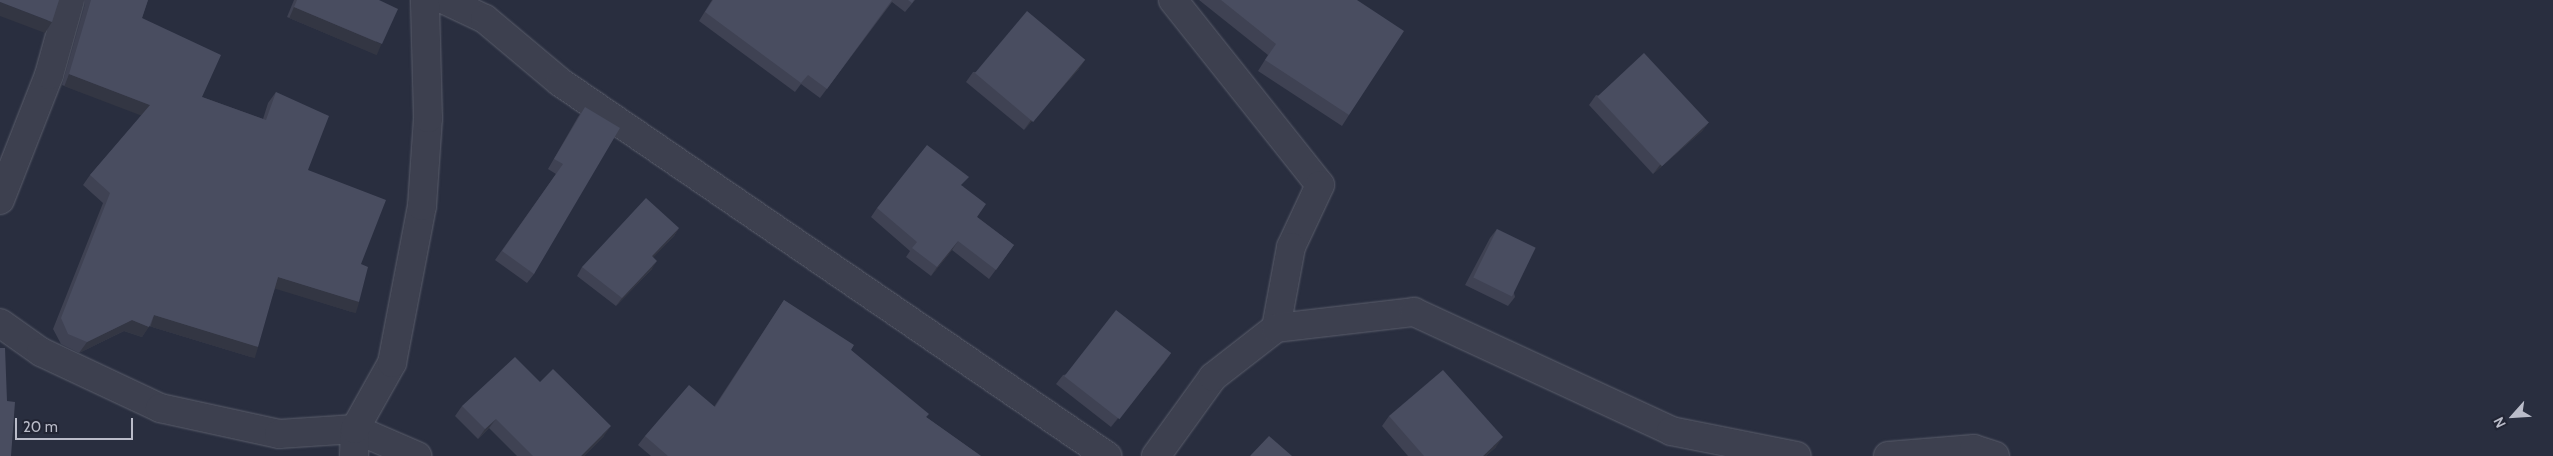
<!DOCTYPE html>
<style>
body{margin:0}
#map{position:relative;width:2553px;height:456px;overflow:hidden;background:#292e3f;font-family:Cabin,sans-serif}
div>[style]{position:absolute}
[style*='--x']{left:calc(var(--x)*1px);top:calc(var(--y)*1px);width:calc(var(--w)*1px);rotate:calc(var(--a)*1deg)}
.roads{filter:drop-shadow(0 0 1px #5b5e6c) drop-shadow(0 0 1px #5b5e6c)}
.minor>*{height:28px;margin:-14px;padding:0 14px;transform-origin:14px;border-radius:14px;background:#3d404f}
.wall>*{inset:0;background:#3f4253}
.shaded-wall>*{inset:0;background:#333643;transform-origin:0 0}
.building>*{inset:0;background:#494d60;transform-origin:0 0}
span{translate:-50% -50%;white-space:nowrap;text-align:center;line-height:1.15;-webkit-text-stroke:5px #222534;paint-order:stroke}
.north{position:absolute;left:2488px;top:391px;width:50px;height:50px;-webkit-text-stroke:4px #222534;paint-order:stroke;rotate:244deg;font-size:14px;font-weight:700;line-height:20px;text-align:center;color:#babcc9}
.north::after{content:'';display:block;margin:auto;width:18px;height:22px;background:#babcc9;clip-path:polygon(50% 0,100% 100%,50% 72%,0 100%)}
.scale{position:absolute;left:15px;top:418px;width:118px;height:22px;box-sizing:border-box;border:2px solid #babcc9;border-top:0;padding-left:6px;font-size:15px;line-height:18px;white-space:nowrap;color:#babcc9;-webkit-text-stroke:4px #222534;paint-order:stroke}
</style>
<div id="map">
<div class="roads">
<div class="minor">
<div style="--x:445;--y:0;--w:44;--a:25.4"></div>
<div style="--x:485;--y:19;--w:98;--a:40"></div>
<div style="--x:560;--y:82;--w:663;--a:34.36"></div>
<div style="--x:1173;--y:0;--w:236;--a:51.5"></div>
<div style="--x:1320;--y:185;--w:68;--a:115.1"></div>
<div style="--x:1291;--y:247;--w:82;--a:100.5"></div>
<div style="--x:0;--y:200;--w:134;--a:-68.6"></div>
<div style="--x:49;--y:75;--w:78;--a:-74.4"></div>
<div style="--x:0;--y:323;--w:50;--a:35.3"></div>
<div style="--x:41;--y:352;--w:132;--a:25.2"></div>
<div style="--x:160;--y:408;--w:122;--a:12.3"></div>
<div style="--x:279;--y:434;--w:76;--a:-3.8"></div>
<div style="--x:355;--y:429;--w:68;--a:23.5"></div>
<div style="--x:354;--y:456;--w:27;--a:-88"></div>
<div style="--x:355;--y:429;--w:76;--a:-60.7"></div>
<div style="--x:392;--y:363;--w:160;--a:-79.2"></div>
<div style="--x:422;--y:206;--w:88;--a:-86.1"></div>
<div style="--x:428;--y:118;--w:118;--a:-91.5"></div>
<div style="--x:1156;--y:456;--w:97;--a:-54.2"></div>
<div style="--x:1213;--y:377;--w:80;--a:-37.9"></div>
<div style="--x:1276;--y:328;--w:139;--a:-6.6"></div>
<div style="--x:1414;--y:312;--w:283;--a:24.8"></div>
<div style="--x:1671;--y:431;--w:128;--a:11.2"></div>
<div style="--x:1888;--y:456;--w:86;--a:-4.7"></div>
<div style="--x:1974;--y:449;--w:22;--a:18"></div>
</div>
</div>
<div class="wall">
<div style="clip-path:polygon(84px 0,148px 0,142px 18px,202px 97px,263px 119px,268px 103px,276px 92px,308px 170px,361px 264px,352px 312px,275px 288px,251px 357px,149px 326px,142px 337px,124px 331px,79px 353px,61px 344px,53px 329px,103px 203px,83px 185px,90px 175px,142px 115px,62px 85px,85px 4px)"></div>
<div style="clip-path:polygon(294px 0,379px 0,375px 54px,287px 17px)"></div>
<div style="clip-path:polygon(712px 0,915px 0,905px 12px,892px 2px,820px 98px,801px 84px,795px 92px,699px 21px)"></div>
<div style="clip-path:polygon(1199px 0,1357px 0,1349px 115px,1342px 126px,1258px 71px,1268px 55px)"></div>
<div style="clip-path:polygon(1079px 69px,1024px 130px,966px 82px,973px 72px)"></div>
<div style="clip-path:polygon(1596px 95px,1709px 122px,1702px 131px,1653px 174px,1589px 105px)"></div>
<div style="clip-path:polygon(585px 107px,534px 274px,527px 283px,495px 260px,556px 174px,548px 169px,578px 117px)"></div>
<div style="clip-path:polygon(963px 186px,977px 217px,1014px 245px,989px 279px,952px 250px,931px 276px,906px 257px,910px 251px,871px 217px,877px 208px)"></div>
<div style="clip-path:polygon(679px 228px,674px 236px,653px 257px,652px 269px,616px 306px,577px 276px,582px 267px)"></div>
<div style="clip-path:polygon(1497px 229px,1515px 297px,1508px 306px,1465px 285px,1490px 238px)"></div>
<div style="clip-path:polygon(784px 300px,851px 350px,926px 417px,981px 456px,651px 456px,638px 445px,645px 436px,714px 407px)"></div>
<div style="clip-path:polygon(1171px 353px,1164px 363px,1111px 427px,1056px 384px,1063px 375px)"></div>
<div style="clip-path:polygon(540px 382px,604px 436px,584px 456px,517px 456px,489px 428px,478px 439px,455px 416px,462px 406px)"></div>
<div style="clip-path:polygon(1389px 416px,1496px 447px,1486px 456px,1408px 456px,1382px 426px)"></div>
</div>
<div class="shaded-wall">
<div style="clip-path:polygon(0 2px,52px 22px,45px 33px,0 16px)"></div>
<div style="left:294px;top:7px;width:95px;height:12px;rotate:23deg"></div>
<div style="clip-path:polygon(1085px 60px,1079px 69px,1024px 130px,1031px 120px)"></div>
<div style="left:69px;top:74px;width:87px;height:13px;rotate:21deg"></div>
<div style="clip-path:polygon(1709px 122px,1702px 131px,1653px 174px,1660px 165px)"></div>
<div style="clip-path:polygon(679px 228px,674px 236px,647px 264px,652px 256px)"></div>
<div style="clip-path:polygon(958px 241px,952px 250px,931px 276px,937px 267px)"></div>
<div style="clip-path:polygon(657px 261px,652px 269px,616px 306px,622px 298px)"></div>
<div style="left:278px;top:277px;width:85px;height:12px;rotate:17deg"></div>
<div style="left:154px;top:315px;width:109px;height:12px;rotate:17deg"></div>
<div style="clip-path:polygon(132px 320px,149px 327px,142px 337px,124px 331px,79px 353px,87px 342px)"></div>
<div style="clip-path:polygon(1171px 353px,1164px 363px,1111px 427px,1118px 418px)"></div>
<div style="clip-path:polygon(496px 419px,489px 428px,478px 439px,485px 429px)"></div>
<div style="clip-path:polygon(611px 426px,604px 436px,584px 456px,581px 456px)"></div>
<div style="clip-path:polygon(1503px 437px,1496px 447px,1486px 456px,1483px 456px)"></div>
</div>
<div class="building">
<div style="clip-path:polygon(0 0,59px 0,52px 22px,0 2px)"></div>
<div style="clip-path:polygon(91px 0,148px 0,142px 18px,221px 55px,202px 97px,266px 120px,276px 92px,329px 116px,308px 170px,386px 200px,361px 264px,368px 267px,359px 302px,278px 277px,258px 347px,154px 315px,149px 327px,132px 320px,87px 342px,68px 334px,61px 318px,110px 193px,90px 175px,150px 105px,69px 74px)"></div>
<div style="clip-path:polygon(297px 0,379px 0,398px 9px,382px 44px,294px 7px)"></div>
<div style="clip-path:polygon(713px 0,892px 0,827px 89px,808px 75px,801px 83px,705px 12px)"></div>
<div style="clip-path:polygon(908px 0,914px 0,912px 3px)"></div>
<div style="clip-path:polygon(1221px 0,1357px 0,1404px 31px,1349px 115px,1265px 60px,1276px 44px)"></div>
<div style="left:1027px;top:11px;width:76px;height:81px;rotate:40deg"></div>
<div style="left:1644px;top:53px;width:95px;height:64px;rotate:47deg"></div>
<div style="clip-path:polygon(585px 107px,620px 128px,534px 274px,502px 251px,563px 164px,554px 159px)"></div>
<div style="clip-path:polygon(927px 145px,969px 177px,961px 185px,986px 204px,977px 217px,1014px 245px,996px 270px,958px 241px,937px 267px,912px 248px,917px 242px,877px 208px)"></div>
<div style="clip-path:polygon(646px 198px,679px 228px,652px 256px,657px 261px,622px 298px,582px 267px)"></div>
<div style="left:1497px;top:229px;width:43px;height:54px;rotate:26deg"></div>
<div style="clip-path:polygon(784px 300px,854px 345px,851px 350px,929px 414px,926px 417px,981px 456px,668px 456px,645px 436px,689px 385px,715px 407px)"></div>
<div style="left:1116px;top:310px;width:70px;height:84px;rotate:38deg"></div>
<div style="clip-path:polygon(0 348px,5px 348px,7px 401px,15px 402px,11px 456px,0 456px)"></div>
<div style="clip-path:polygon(515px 357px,540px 382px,553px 369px,611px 426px,581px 456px,533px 456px,496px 419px,485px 429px,462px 406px)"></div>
<div style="clip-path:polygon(1443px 370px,1503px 437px,1483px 456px,1424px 456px,1389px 416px)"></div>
<div style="clip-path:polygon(1269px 436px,1292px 456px,1250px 456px)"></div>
</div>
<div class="north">N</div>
<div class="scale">20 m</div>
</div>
